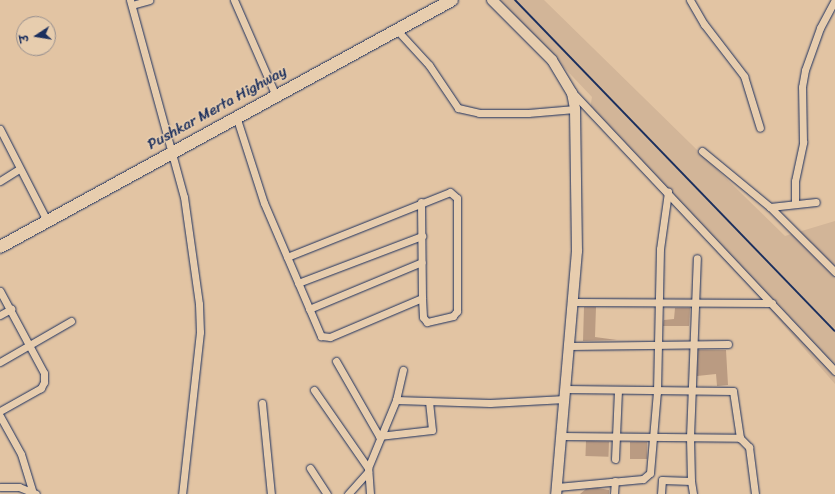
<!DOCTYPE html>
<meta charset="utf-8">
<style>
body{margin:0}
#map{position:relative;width:835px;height:494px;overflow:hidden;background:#e2c4a3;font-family:Sriracha,"Playpen Sans Deva",sans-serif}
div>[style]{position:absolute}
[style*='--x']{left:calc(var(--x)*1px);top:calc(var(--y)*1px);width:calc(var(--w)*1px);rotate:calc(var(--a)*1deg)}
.built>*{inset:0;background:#d2b598}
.building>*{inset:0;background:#ba9b82;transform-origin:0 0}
.roads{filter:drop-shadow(0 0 1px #1b2f5e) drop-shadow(0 0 1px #1b2f5e)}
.street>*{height:7px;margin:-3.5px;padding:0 3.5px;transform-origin:3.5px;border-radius:3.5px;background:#e7cdae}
.primary>*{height:10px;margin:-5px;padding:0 5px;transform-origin:5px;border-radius:5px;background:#e7cdae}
.highway>*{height:12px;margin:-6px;padding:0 6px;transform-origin:6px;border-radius:6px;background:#e7cdae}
.rail>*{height:2px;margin:-1px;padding:0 1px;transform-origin:1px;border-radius:1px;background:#1b2f5e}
span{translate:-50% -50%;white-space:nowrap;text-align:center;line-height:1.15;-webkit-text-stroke:3px #e7cdae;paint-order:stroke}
.street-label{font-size:15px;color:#1b2f5e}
.north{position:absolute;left:16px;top:16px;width:40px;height:40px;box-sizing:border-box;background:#e7cdae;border:1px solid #958e8e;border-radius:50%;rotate:258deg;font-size:11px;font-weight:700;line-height:16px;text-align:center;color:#1b2f5e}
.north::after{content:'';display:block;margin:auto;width:14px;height:18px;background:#1b2f5e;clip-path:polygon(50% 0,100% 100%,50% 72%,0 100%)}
</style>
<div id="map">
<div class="built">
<div style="clip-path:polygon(500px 0,544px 0,785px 236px,835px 221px,835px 384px,761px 299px,589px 115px,592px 97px)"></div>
</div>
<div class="building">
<div style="clip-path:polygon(584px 307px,596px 307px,595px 337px,617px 340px,583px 341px)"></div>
<div style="clip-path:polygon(675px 308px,690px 308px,689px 326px,663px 326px,664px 320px,674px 319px)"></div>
<div style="clip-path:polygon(698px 350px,726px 350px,728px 385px,717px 386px,716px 374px,697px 376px)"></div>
<div style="left:586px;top:441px;width:23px;height:15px;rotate:2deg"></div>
<div style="left:630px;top:442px;width:17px;height:17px"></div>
<div style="clip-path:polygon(598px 488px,609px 490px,609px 494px,580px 494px,586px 489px)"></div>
</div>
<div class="roads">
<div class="street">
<div style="--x:130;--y:0;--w:204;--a:74.7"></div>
<div style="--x:184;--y:197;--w:108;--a:82"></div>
<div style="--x:199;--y:304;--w:28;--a:88"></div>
<div style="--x:200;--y:332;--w:163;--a:96.3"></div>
<div style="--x:234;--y:0;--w:103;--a:66.4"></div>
<div style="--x:690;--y:0;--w:28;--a:60"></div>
<div style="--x:704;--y:24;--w:66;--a:52.4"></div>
<div style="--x:744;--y:76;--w:54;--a:72.9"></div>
<div style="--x:132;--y:5;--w:18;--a:-16"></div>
<div style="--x:396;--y:29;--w:49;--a:47.5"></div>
<div style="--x:429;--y:65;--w:52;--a:56"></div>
<div style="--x:458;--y:108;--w:22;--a:13"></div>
<div style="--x:479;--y:113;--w:49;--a:0"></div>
<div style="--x:528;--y:113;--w:47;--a:-4.9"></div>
<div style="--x:573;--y:93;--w:382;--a:46.7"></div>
<div style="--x:236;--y:116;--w:91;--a:72.2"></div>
<div style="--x:264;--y:203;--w:145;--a:66.8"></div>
<div style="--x:321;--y:336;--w:9;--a:6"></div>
<div style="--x:330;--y:337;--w:100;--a:-23"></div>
<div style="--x:422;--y:298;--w:96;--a:-90.6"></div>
<div style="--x:0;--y:129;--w:103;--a:62.9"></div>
<div style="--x:702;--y:151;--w:88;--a:39.5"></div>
<div style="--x:770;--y:207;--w:92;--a:45"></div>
<div style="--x:0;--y:181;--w:22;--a:-32"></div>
<div style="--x:795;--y:204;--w:23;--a:-90"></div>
<div style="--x:795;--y:181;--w:40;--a:-78"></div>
<div style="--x:803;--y:142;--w:55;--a:-91"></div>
<div style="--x:802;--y:87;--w:17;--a:-80"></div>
<div style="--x:805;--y:70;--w:45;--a:-70.3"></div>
<div style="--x:820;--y:28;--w:32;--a:-62"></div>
<div style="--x:770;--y:207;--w:46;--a:-6.2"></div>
<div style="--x:287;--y:257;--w:175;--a:-21.7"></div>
<div style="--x:450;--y:192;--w:9;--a:41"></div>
<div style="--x:457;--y:198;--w:113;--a:90"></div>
<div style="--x:457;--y:311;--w:6;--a:129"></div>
<div style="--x:453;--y:316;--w:27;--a:167"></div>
<div style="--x:427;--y:322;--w:6;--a:-129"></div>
<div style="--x:423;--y:317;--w:19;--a:-93"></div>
<div style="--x:298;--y:283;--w:133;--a:-20.8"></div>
<div style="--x:0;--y:291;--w:93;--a:61.8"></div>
<div style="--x:44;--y:373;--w:9;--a:90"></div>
<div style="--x:44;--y:382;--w:7;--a:117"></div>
<div style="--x:41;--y:388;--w:47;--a:150.7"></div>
<div style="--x:573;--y:302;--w:199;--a:0.3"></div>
<div style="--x:309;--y:309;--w:122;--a:-22.6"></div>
<div style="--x:0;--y:315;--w:13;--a:-29"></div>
<div style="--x:569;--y:346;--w:159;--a:-0.7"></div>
<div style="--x:336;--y:361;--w:86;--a:60.2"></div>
<div style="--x:379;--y:436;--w:53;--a:-6.5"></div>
<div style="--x:432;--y:430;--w:29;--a:-96"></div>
<div style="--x:0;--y:362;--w:82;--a:-30"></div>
<div style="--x:565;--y:389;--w:168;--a:0.7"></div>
<div style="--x:733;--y:391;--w:48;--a:81.5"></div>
<div style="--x:314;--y:390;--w:95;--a:55.3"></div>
<div style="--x:396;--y:400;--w:94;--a:1.8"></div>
<div style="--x:490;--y:403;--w:75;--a:-3.1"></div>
<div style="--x:262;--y:403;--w:91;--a:84.4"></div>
<div style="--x:0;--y:416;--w:43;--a:61.1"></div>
<div style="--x:21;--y:454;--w:39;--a:73"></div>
<div style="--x:561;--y:436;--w:179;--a:0.6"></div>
<div style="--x:740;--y:438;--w:13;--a:45"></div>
<div style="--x:749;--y:447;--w:47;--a:82.7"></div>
<div style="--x:615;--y:459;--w:68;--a:-87.5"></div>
<div style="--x:310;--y:468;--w:31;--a:57"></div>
<div style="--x:691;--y:481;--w:13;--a:81"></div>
<div style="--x:0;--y:487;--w:19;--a:0"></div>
<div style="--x:19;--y:487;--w:18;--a:22"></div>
<div style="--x:557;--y:487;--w:86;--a:-5.3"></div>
<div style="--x:643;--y:479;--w:9;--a:-41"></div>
<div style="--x:650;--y:473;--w:81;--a:-85.1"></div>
<div style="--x:657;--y:392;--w:143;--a:-88.8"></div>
<div style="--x:660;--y:249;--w:58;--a:-82"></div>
<div style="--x:348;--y:494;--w:30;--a:-48"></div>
<div style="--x:370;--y:494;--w:26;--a:-94"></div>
<div style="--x:368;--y:468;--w:74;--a:-67.6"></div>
<div style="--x:396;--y:400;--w:31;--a:-77"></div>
<div style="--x:614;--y:494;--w:13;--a:-86"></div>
<div style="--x:661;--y:494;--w:14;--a:-86"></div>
<div style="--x:662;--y:480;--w:29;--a:2"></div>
<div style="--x:691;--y:481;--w:44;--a:-91.3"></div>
<div style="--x:690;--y:437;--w:179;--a:-87.8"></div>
</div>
<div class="primary">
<div style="--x:492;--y:0;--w:85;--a:45"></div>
<div style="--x:552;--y:60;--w:39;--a:59"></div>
<div style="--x:572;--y:93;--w:16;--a:79"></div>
<div style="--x:575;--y:109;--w:142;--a:89.2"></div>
<div style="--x:577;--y:251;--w:244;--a:94.9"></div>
</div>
<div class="highway">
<div style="--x:0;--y:247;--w:515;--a:-28.65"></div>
</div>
</div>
<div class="rail">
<div style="--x:515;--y:0;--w:460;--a:46"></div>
</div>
<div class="street-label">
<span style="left:217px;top:108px;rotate:-29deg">Pushkar Merta Highway</span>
</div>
<div class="north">उ</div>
</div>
